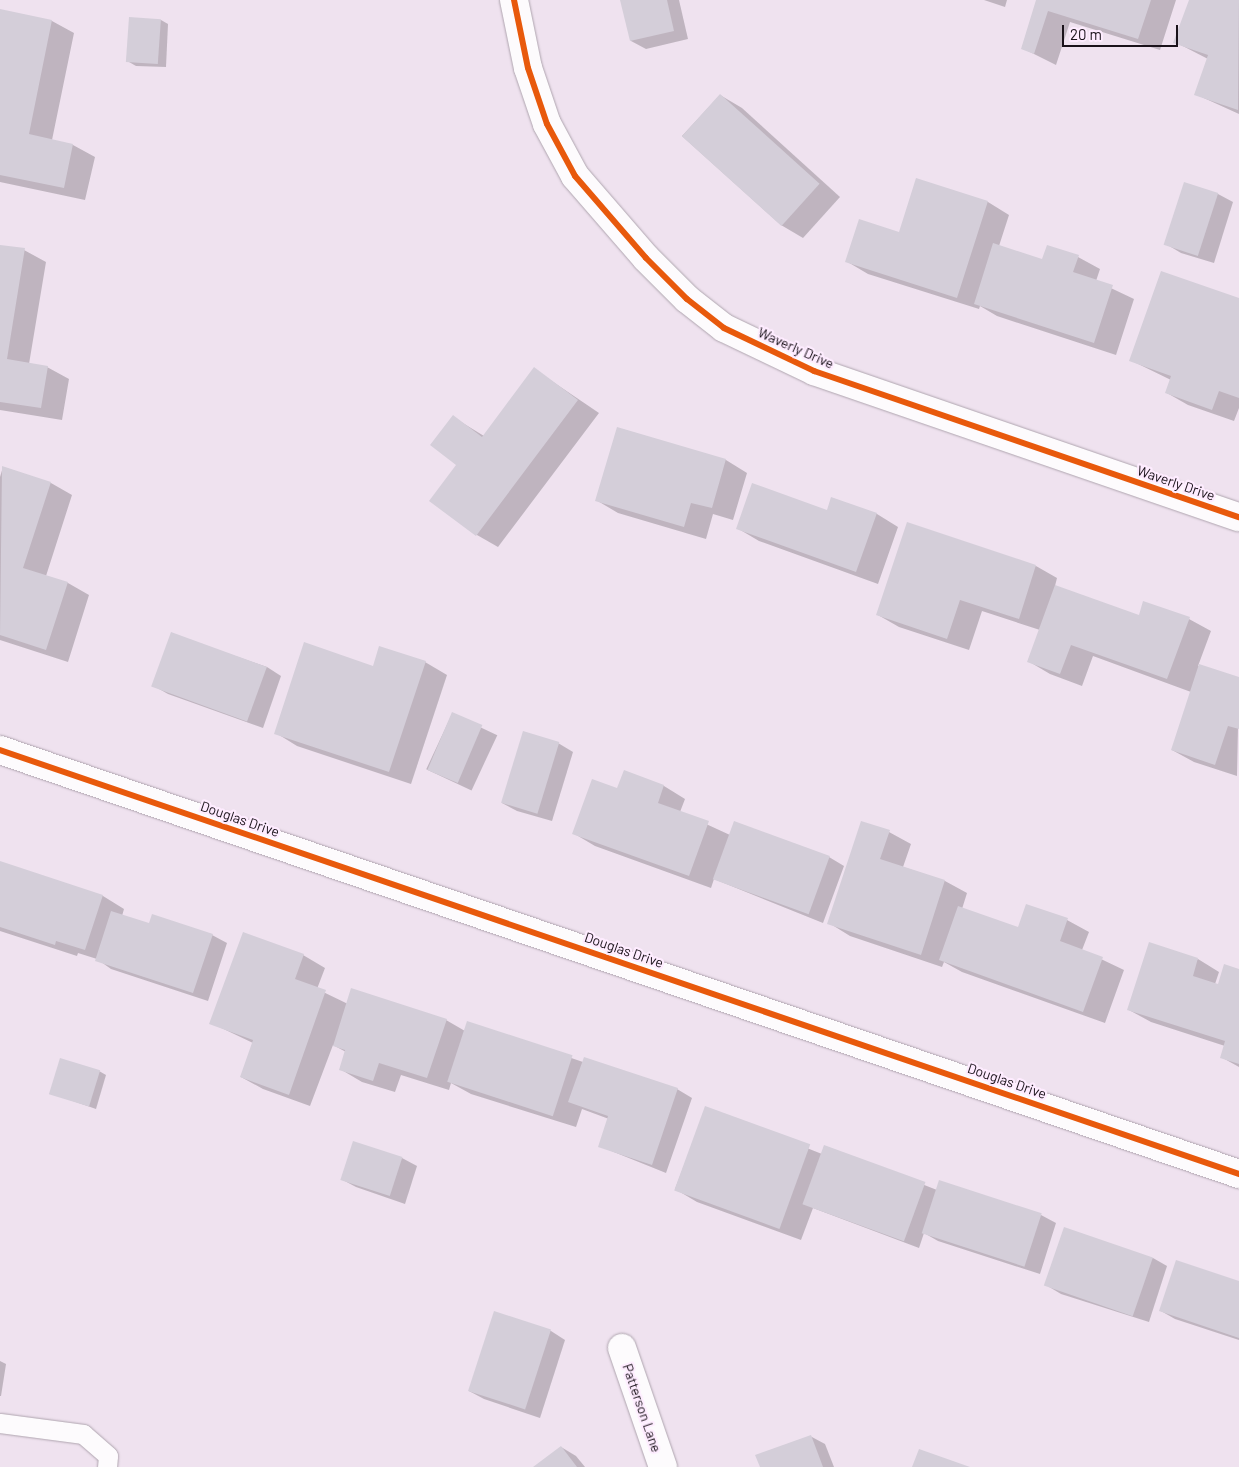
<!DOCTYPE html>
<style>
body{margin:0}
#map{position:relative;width:1239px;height:1467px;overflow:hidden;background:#efe2ef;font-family:Barlow,sans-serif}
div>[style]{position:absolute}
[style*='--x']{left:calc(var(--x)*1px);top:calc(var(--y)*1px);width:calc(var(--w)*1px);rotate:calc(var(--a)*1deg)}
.shadow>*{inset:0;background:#0003;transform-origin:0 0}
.building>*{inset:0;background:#d4ced9;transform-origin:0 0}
.roads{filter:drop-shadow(0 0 1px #afa5af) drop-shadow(0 0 1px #afa5af)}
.lane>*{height:19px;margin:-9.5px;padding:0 9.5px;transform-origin:9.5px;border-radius:9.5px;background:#fdfbfd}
.street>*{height:28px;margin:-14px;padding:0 14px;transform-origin:14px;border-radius:14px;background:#fdfbfd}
.secondary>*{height:28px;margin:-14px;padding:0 14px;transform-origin:14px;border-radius:14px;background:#fdfbfd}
.cycleway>*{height:6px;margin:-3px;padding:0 3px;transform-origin:3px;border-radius:3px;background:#e8590c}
span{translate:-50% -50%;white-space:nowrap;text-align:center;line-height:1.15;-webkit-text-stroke:4.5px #feecff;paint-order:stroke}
.street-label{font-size:14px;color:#1a121a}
.scale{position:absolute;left:1062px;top:25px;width:116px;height:22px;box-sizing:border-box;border:2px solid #1a121a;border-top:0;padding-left:6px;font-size:15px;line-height:18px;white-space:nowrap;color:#1a121a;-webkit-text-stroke:4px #feecff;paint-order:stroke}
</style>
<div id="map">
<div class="shadow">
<div style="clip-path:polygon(621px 0,679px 0,688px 39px,646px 49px,631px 41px)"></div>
<div style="clip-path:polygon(984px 0,1007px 0,1005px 7px)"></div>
<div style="clip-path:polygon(1037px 0,1176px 0,1160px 50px,1070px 22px,1056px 65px,1022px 48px)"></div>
<div style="clip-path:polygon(1190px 0,1239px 0,1239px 114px,1195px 94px,1208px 59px,1175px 42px)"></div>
<div style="clip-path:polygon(0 10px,52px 21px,74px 33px,52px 140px,73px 145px,95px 157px,85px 200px,0 182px)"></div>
<div style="clip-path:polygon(130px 19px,161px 20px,168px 24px,166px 67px,136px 66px,129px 62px)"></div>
<div style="clip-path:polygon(720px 95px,742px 108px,840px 197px,803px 238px,781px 225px,682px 136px)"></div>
<div style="clip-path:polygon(917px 180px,988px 202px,1009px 215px,999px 246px,1043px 261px,1078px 257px,1100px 269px,1096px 281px,1134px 299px,1116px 355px,997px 316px,980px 306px,979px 309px,868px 274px,846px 261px,900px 234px)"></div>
<div style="clip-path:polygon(1185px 184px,1218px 194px,1233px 202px,1214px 263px,1181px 253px,1166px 244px)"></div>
<div style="clip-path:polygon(0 246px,24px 250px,46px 262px,29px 364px,47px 367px,69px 379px,62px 420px,0 410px)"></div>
<div style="clip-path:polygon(1239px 300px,1239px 408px,1234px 421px,1188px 405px,1167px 393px,1171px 380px,1130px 360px)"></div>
<div style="clip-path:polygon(534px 369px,599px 413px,498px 547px,477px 535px,458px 464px,453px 417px,484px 436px)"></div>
<div style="clip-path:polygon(618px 428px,726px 460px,747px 473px,733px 520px,713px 514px,706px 539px,618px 513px,596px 500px)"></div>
<div style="clip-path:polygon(3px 467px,51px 483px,72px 495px,46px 576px,68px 583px,89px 595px,68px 662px,0 640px,0 477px)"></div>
<div style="clip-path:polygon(832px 498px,877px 514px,898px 527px,878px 584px,759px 541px,737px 528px,828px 512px)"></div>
<div style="clip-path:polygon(1036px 566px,1057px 578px,1055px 586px,1139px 616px,1189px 619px,1211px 631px,1198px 666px,1239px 679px,1237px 776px,1194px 762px,1172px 750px,1191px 692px,1093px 656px,1082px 686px,1050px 674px,1028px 661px,1040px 630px,982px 611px,969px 650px,899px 627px,878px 615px)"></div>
<div style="clip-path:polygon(172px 634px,267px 667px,281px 676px,263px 728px,168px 694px,154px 686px)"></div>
<div style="clip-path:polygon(425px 662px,447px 675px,411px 784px,297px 746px,276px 733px)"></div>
<div style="left:452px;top:714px;width:50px;height:61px;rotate:25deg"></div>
<div style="clip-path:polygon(558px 743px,573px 752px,552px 821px,517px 811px,502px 803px)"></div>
<div style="clip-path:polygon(624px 772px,664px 786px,685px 799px,680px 812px,730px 835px,829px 857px,844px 866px,823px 923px,714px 879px,711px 888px,595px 846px,573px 833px,618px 790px)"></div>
<div style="clip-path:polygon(889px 832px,911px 844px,903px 867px,945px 881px,967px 893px,962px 909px,1018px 929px,1067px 920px,1089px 932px,1082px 950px,1124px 970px,1105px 1023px,962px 972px,944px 962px,942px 967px,850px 936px,829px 923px)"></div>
<div style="clip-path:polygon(0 862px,103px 896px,124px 909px,122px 916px,150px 925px,212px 935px,227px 943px,208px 1001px,111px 969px,97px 959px,78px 953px,77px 956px,0 931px)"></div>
<div style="clip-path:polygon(303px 955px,325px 968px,317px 989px,348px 1004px,446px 1020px,465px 1031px,468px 1023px,583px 1062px,677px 1089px,692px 1098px,666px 1173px,599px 1146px,609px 1119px,582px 1109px,576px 1127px,471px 1094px,451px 1083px,449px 1090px,401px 1075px,395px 1092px,362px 1082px,340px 1069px,346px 1052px,333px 1045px,310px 1106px,263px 1089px,241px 1077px,253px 1043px,211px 1023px)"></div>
<div style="clip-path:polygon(1198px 959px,1219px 972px,1215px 984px,1218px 985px,1239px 970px,1239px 1067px,1221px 1057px,1225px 1046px,1151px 1022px,1129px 1010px)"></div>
<div style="clip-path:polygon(99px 1071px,106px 1075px,96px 1109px,50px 1093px)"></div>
<div style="clip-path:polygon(706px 1108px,822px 1154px,825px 1146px,937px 1190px,1041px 1215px,1056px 1223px,1040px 1274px,938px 1241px,924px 1233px,919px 1248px,813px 1208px,801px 1240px,697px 1202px,675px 1189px)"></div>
<div style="clip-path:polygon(402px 1158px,417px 1166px,405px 1204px,356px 1187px,341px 1179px)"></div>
<div style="clip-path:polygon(1153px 1258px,1167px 1266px,1149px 1322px,1061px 1294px,1046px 1285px)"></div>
<div style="clip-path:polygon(1239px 1282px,1239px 1340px,1175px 1319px,1161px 1311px)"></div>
<div style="clip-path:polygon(495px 1313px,551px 1331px,565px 1340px,540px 1418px,484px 1399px,469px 1391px)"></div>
<div style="clip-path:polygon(0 1361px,6px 1364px,1px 1396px,0 1396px)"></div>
<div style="clip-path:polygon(810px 1436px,825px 1444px,834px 1467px,761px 1467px)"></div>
<div style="clip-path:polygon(561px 1447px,576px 1456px,585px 1467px,535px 1467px)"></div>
</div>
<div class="building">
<div style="clip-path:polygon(620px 0,667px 0,674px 31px,630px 41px)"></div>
<div style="clip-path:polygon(1036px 0,1151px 0,1138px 39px,1048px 11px,1034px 54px,1021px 49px)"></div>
<div style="clip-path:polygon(1189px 0,1239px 0,1238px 110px,1194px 95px,1208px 55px,1173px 43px)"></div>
<div style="clip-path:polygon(0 9px,52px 20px,29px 134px,73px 144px,64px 188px,0 175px)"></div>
<div style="left:129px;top:17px;width:32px;height:45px;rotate:4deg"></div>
<div style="left:720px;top:94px;width:134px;height:57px;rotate:42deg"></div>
<div style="clip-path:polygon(916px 178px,988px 201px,957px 298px,845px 262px,859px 219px,899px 232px)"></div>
<div style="left:1184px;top:182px;width:36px;height:66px;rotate:18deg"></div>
<div style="clip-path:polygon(993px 243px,1042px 259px,1047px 245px,1079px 255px,1073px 272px,1113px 285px,1094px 343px,974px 304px)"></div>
<div style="clip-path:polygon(0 245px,25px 248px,7px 359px,48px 366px,41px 408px,0 402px)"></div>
<div style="clip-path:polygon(1161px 271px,1239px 298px,1239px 398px,1219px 391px,1212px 410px,1165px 393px,1171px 376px,1129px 361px)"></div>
<div style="clip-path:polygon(534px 367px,578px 400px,476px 536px,429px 501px,456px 465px,430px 445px,453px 415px,482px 437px)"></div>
<div style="clip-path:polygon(617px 427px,726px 459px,712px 508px,691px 503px,684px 527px,595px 501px)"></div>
<div style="clip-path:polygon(2px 466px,51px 482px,23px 568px,68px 582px,46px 650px,0 635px)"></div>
<div style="clip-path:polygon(752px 483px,827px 510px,831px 497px,877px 513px,856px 572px,736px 529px)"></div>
<div style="clip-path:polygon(907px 522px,1036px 565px,1019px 619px,960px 600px,947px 639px,876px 615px)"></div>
<div style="clip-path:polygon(1055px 585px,1139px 615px,1143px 601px,1190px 617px,1167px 679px,1071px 645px,1060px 674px,1027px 662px)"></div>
<div style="left:171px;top:632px;width:102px;height:58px;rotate:20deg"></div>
<div style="clip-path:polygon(304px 642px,373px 666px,379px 646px,426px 661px,389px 772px,274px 734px)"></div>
<div style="clip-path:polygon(1199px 664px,1239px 677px,1239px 729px,1228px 726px,1215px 765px,1171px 750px)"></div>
<div style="left:452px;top:712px;width:33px;height:63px;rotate:23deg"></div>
<div style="left:523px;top:731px;width:38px;height:75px;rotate:17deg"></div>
<div style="clip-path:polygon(624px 770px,664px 785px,658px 803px,709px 821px,689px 876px,572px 834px,592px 779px,617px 788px)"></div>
<div style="left:734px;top:821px;width:102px;height:62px;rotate:20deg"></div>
<div style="clip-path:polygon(861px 821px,890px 830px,880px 859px,945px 880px,921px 955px,827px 924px)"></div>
<div style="clip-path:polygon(0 861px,103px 895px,85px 950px,56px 941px,55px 945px,0 927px)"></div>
<div style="clip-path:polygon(1026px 904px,1068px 918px,1060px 941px,1103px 957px,1083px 1012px,939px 960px,958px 906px,1018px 927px)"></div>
<div style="clip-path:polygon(111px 911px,149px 923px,152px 914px,213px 934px,193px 993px,95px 961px)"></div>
<div style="clip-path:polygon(243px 932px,304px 954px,295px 979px,326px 990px,289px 1095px,240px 1077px,253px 1040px,209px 1024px)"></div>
<div style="clip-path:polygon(1149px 942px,1198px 958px,1193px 976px,1218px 984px,1224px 964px,1239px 969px,1239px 1064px,1220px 1058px,1225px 1041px,1127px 1010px)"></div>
<div style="clip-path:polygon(351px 988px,447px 1019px,427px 1078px,379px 1063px,373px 1081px,339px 1070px,345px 1050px,333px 1046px)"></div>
<div style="left:467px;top:1021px;width:111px;height:64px;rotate:18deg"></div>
<div style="clip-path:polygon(584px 1057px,678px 1088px,652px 1165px,598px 1147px,608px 1116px,568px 1102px)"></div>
<div style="left:60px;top:1058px;width:42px;height:38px;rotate:17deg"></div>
<div style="left:705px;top:1106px;width:112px;height:90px;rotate:20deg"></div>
<div style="left:353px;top:1141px;width:52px;height:41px;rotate:18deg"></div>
<div style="left:824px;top:1145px;width:108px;height:63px;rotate:20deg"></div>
<div style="left:939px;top:1180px;width:108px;height:56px;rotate:18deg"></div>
<div style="left:1064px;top:1227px;width:94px;height:62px;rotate:19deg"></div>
<div style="clip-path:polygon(1176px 1260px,1239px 1281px,1239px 1338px,1159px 1311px)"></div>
<div style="left:494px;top:1311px;width:60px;height:84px;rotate:18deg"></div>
<div style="clip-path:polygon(811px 1435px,823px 1467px,760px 1467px,755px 1455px)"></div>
<div style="clip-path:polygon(561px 1446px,577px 1467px,533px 1467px)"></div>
<div style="clip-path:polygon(919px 1449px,970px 1467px,912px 1467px)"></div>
</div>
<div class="roads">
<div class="lane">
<div style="--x:0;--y:1423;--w:84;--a:7.5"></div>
<div style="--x:83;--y:1434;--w:33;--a:41"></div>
<div style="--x:108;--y:1456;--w:11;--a:95"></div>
</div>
<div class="street">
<div style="--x:514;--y:0;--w:69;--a:78.4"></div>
<div style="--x:528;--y:68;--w:59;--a:71.3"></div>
<div style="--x:547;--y:124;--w:59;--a:61.7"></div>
<div style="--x:575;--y:176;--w:108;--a:49.1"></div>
<div style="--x:646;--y:258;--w:58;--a:45"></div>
<div style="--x:687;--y:299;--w:47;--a:38.1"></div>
<div style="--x:724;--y:328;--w:100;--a:25.5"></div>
<div style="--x:814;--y:371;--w:449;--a:19"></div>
<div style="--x:622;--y:1348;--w:126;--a:71"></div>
</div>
<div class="secondary">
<div style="--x:0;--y:750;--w:1310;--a:18.89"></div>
</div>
</div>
<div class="cycleway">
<div style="--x:514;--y:0;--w:69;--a:78.4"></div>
<div style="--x:528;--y:68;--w:59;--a:71.3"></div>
<div style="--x:547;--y:124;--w:59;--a:61.7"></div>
<div style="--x:575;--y:176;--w:108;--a:49.1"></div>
<div style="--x:646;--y:258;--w:58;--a:45"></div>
<div style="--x:687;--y:299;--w:47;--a:38.1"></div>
<div style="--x:724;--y:328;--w:100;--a:25.5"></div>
<div style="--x:814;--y:371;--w:449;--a:19"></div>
<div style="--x:0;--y:750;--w:1310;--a:18.89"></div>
</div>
<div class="street-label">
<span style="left:796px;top:348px;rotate:24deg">Waverly Drive</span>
<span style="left:1176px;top:483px;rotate:19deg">Waverly Drive</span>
<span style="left:240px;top:819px;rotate:19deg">Douglas Drive</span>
<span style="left:624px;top:950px;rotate:19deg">Douglas Drive</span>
<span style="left:1007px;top:1081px;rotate:19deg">Douglas Drive</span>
<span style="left:642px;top:1408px;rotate:71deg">Patterson Lane</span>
</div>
<div class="scale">20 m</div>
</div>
